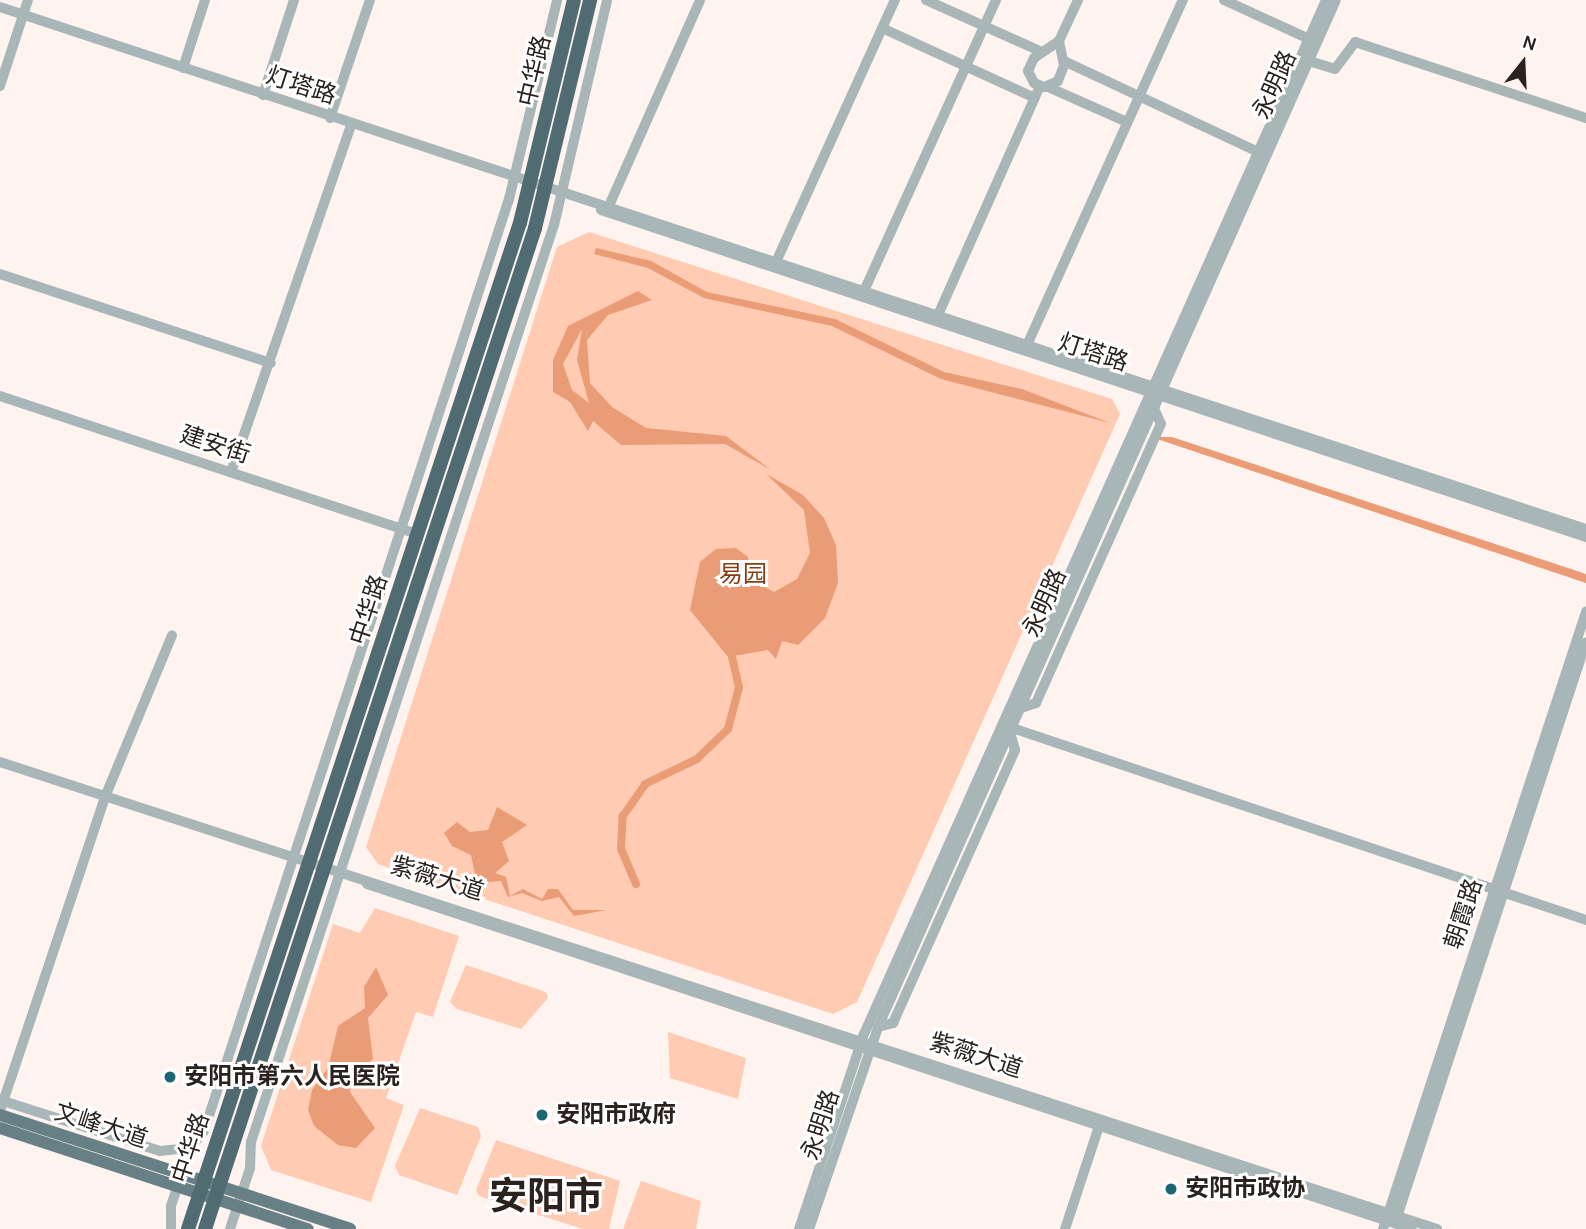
<!DOCTYPE html>
<meta charset="utf-8">
<style>
body{margin:0}
#map{position:relative;width:1586px;height:1229px;overflow:hidden;background:#fef3ee;font-family:Karla,"Noto Sans SC",sans-serif}
div>[style]{position:absolute}
[style*='--x']{left:calc(var(--x)*1px);top:calc(var(--y)*1px);width:calc(var(--w)*1px);rotate:calc(var(--a)*1deg)}
.green>*{inset:0;background:#ffcbb2}
.water>*{inset:0;background:#e99c75}
.canal>*{height:8px;margin:-4px;padding:0 4px;transform-origin:4px;border-radius:4px;background:#e99c75}
.minor>*{height:10px;margin:-5px;padding:0 5px;transform-origin:5px;border-radius:5px;background:#a8b6b8}
.major>*{height:12px;margin:-6px;padding:0 6px;transform-origin:6px;border-radius:6px;background:#678085}
.highway>*{height:14px;margin:-7px;padding:0 7px;transform-origin:7px;border-radius:7px;background:#506c72}
.dots>*{width:19px;height:19px;translate:-50% -50%;box-sizing:border-box;border:4px solid #fff;border-radius:50%}
span{translate:-50% -50%;white-space:nowrap;text-align:center;line-height:1.15;-webkit-text-stroke:6px #fff;paint-order:stroke}
.street-label{font-size:24px;color:#2b221d}
.park-label{font-size:24px;color:#843e16}
.poi-label{font-size:24px;color:#2b221d;font-weight:700}
.left{translate:0 -50%;text-align:left}
.town-label{font-size:38px;color:#2b221d;font-weight:700}
.north{position:absolute;left:1488px;top:28px;width:70px;height:70px;-webkit-text-stroke:5px #fff;paint-order:stroke;rotate:18deg;font-size:19px;font-weight:700;line-height:28px;text-align:center;color:#2b221d}
.north::after{content:'';display:block;margin:auto;width:24px;height:32px;background:#2b221d;clip-path:polygon(50% 0,100% 100%,50% 72%,0 100%)}
</style>
<div id="map">
<div class="green">
<div style="clip-path:polygon(589px 232px,1112px 399px,1120px 414px,857px 1002px,833px 1014px,378px 864px,366px 847px,557px 247px)"></div>
<div style="clip-path:polygon(375px 908px,459px 936px,433px 1017px,416px 1012px,386px 1098px,404px 1105px,371px 1202px,271px 1170px,261px 1146px,333px 924px,360px 933px)"></div>
<div style="clip-path:polygon(466px 965px,546px 992px,548px 998px,521px 1029px,457px 1009px,450px 1002px)"></div>
<div style="clip-path:polygon(668px 1032px,746px 1058px,738px 1099px,670px 1078px)"></div>
<div style="clip-path:polygon(420px 1108px,478px 1127px,481px 1136px,457px 1195px,399px 1175px,395px 1166px)"></div>
<div style="clip-path:polygon(496px 1140px,620px 1181px,609px 1229px,583px 1229px,479px 1196px,476px 1190px)"></div>
<div style="clip-path:polygon(641px 1181px,701px 1201px,696px 1229px,623px 1229px)"></div>
</div>
<div class="water">
<div style="clip-path:polygon(596px 248px,651px 261px,707px 292px,835px 319px,944px 372px,1022px 389px,1110px 423px,941px 379px,832px 326px,704px 298px,648px 268px,594px 254px)"></div>
<div style="clip-path:polygon(evenodd,638px 291px,652px 300px,608px 315px,587px 340px,590px 383px,612px 407px,646px 428px,726px 436px,771px 470px,725px 444px,621px 445px,593px 421px,588px 431px,570px 402px,553px 392px,553px 360px,568px 326px,638px 291px,582px 329px,577px 360px,589px 403px,572px 390px,563px 364px,582px 329px)"></div>
<div style="clip-path:polygon(1151px 437px,1172px 437px,1586px 574px,1586px 583px)"></div>
<div style="clip-path:polygon(766px 474px,803px 495px,824px 518px,836px 545px,838px 583px,825px 618px,798px 645px,782px 641px,776px 659px,768px 650px,728px 657px,690px 610px,700px 562px,716px 549px,736px 548px,748px 557px,750px 579px,774px 592px,797px 579px,810px 553px,804px 510px)"></div>
<div style="clip-path:polygon(497px 807px,527px 825px,502px 842px,509px 861px,495px 873px,506px 877px,510px 896px,523px 889px,542px 899px,548px 889px,558px 889px,573px 910px,606px 910px,574px 916px,559px 897px,542px 901px,522px 893px,508px 897px,501px 881px,486px 882px,475px 874px,471px 855px,452px 846px,444px 833px,457px 822px,470px 832px,488px 830px)"></div>
<div style="clip-path:polygon(376px 967px,388px 995px,368px 1018px,373px 1059px,352px 1078px,350px 1092px,375px 1128px,356px 1148px,338px 1145px,314px 1126px,308px 1110px,312px 1090px,328px 1068px,338px 1026px,365px 1008px,364px 987px)"></div>
</div>
<div class="canal">
<div style="--x:636;--y:884;--w:38;--a:-113"></div>
<div style="--x:621;--y:849;--w:33;--a:-87"></div>
<div style="--x:623;--y:816;--w:39;--a:-55"></div>
<div style="--x:645;--y:784;--w:58;--a:-25.7"></div>
<div style="--x:697;--y:759;--w:43;--a:-44.1"></div>
<div style="--x:728;--y:729;--w:43;--a:-75.3"></div>
<div style="--x:739;--y:687;--w:31;--a:-103"></div>
</div>
<div class="minor">
<div style="--x:926;--y:0;--w:123;--a:24.1"></div>
<div style="--x:1224;--y:0;--w:94;--a:24.6"></div>
<div style="--x:0;--y:7;--w:1670;--a:18.22"></div>
<div style="--x:882;--y:28;--w:168;--a:24.6"></div>
<div style="--x:1059;--y:41;--w:30;--a:146"></div>
<div style="--x:1034;--y:58;--w:14;--a:115"></div>
<div style="--x:1028;--y:71;--w:13;--a:63"></div>
<div style="--x:1034;--y:83;--w:11;--a:22"></div>
<div style="--x:1044;--y:87;--w:15;--a:-23"></div>
<div style="--x:1058;--y:81;--w:17;--a:-69"></div>
<div style="--x:1064;--y:65;--w:25;--a:-102"></div>
<div style="--x:1059;--y:41;--w:45;--a:-65.1"></div>
<div style="--x:1064;--y:61;--w:214;--a:25.1"></div>
<div style="--x:1309;--y:61;--w:27;--a:17"></div>
<div style="--x:1335;--y:69;--w:34;--a:-53"></div>
<div style="--x:1355;--y:42;--w:243;--a:18.2"></div>
<div style="--x:183;--y:68;--w:71;--a:-72.1"></div>
<div style="--x:0;--y:86;--w:90;--a:-72"></div>
<div style="--x:1048;--y:87;--w:86;--a:23.9"></div>
<div style="--x:263;--y:95;--w:100;--a:-71.9"></div>
<div style="--x:330;--y:118;--w:125;--a:-71.3"></div>
<div style="--x:608;--y:208;--w:227;--a:-66.1"></div>
<div style="--x:601;--y:210;--w:1038;--a:18.37"></div>
<div style="--x:776;--y:262;--w:288;--a:-65.6"></div>
<div style="--x:0;--y:274;--w:285;--a:18.2"></div>
<div style="--x:864;--y:291;--w:320;--a:-65.6"></div>
<div style="--x:938;--y:315;--w:251;--a:-66"></div>
<div style="--x:1027;--y:345;--w:379;--a:-65.7"></div>
<div style="--x:0;--y:396;--w:440;--a:18.3"></div>
<div style="--x:231;--y:472;--w:367;--a:-70.9"></div>
<div style="--x:1021;--y:708;--w:16;--a:-18"></div>
<div style="--x:1036;--y:703;--w:306;--a:-65.9"></div>
<div style="--x:1161;--y:424;--w:17;--a:-114"></div>
<div style="--x:1012;--y:728;--w:605;--a:18.49"></div>
<div style="--x:0;--y:762;--w:1511;--a:18"></div>
<div style="--x:367;--y:884;--w:1100;--a:18.27"></div>
<div style="--x:878;--y:1027;--w:16;--a:-15"></div>
<div style="--x:893;--y:1023;--w:299;--a:-65.9"></div>
<div style="--x:1015;--y:750;--w:18;--a:-106"></div>
<div style="--x:0;--y:1100;--w:168;--a:17.7"></div>
<div style="--x:160;--y:1151;--w:30;--a:-6"></div>
<div style="--x:0;--y:1111;--w:331;--a:-71.5"></div>
<div style="--x:105;--y:797;--w:175;--a:-67.5"></div>
<div style="--x:1396;--y:1220;--w:608;--a:-71.8"></div>
<div style="--x:171;--y:1229;--w:23;--a:-90"></div>
<div style="--x:171;--y:1206;--w:61;--a:-71.9"></div>
<div style="--x:190;--y:1148;--w:22;--a:-51"></div>
<div style="--x:204;--y:1131;--w:981;--a:-71.88"></div>
<div style="--x:509;--y:199;--w:205;--a:-76.4"></div>
<div style="--x:230;--y:1229;--w:64;--a:-71.8"></div>
<div style="--x:250;--y:1168;--w:26;--a:-88"></div>
<div style="--x:251;--y:1142;--w:966;--a:-71.72"></div>
<div style="--x:554;--y:225;--w:231;--a:-76.7"></div>
<div style="--x:799;--y:1229;--w:206;--a:-71.6"></div>
<div style="--x:864;--y:1034;--w:1133;--a:-65.92"></div>
<div style="--x:809;--y:1229;--w:213;--a:-71.1"></div>
<div style="--x:878;--y:1027;--w:1124;--a:-65.97"></div>
<div style="--x:1065;--y:1229;--w:108;--a:-71.7"></div>
<div style="--x:1383;--y:1229;--w:650;--a:-71.79"></div>
</div>
<div class="major">
<div style="--x:0;--y:1115;--w:368;--a:18"></div>
<div style="--x:0;--y:1128;--w:324;--a:18.2"></div>
</div>
<div class="highway">
<div style="--x:188;--y:1229;--w:1059;--a:-71.74"></div>
<div style="--x:520;--y:223;--w:229;--a:-76.4"></div>
<div style="--x:205;--y:1229;--w:1054;--a:-71.75"></div>
<div style="--x:535;--y:228;--w:235;--a:-76.4"></div>
</div>
<div class="dots">
<div style="left:170px;top:1077px;background:#1d6673"></div>
<div style="left:542px;top:1115px;background:#1d6673"></div>
<div style="left:1171px;top:1189px;background:#1d6673"></div>
</div>
<div class="street-label">
<span style="left:535px;top:71px;rotate:-77deg">中华路</span>
<span style="left:1275px;top:85px;rotate:-66deg">永明路</span>
<span style="left:301px;top:86px;rotate:18deg">灯塔路</span>
<span style="left:1093px;top:353px;rotate:18deg">灯塔路</span>
<span style="left:215px;top:445px;rotate:18deg">建安街</span>
<span style="left:1045px;top:603px;rotate:-66deg">永明路</span>
<span style="left:369px;top:610px;rotate:-72deg">中华路</span>
<span style="left:437px;top:879px;rotate:17deg">紫薇大道</span>
<span style="left:1464px;top:914px;rotate:-72deg">朝霞路</span>
<span style="left:976px;top:1056px;rotate:18deg">紫薇大道</span>
<span style="left:821px;top:1125px;rotate:-72deg">永明路</span>
<span style="left:101px;top:1126px;rotate:18deg">文峰大道</span>
<span style="left:191px;top:1148px;rotate:-72deg">中华路</span>
</div>
<div class="park-label">
<span style="left:743px;top:575px">易园</span>
</div>
<div class="poi-label">
<span class="left" style="left:184px;top:1077px">安阳市第六人民医院</span>
<span class="left" style="left:556px;top:1115px">安阳市政府</span>
<span class="left" style="left:1185px;top:1189px">安阳市政协</span>
</div>
<div class="town-label">
<span style="left:546px;top:1197px">安阳市</span>
</div>
<div class="north">N</div>
</div>
